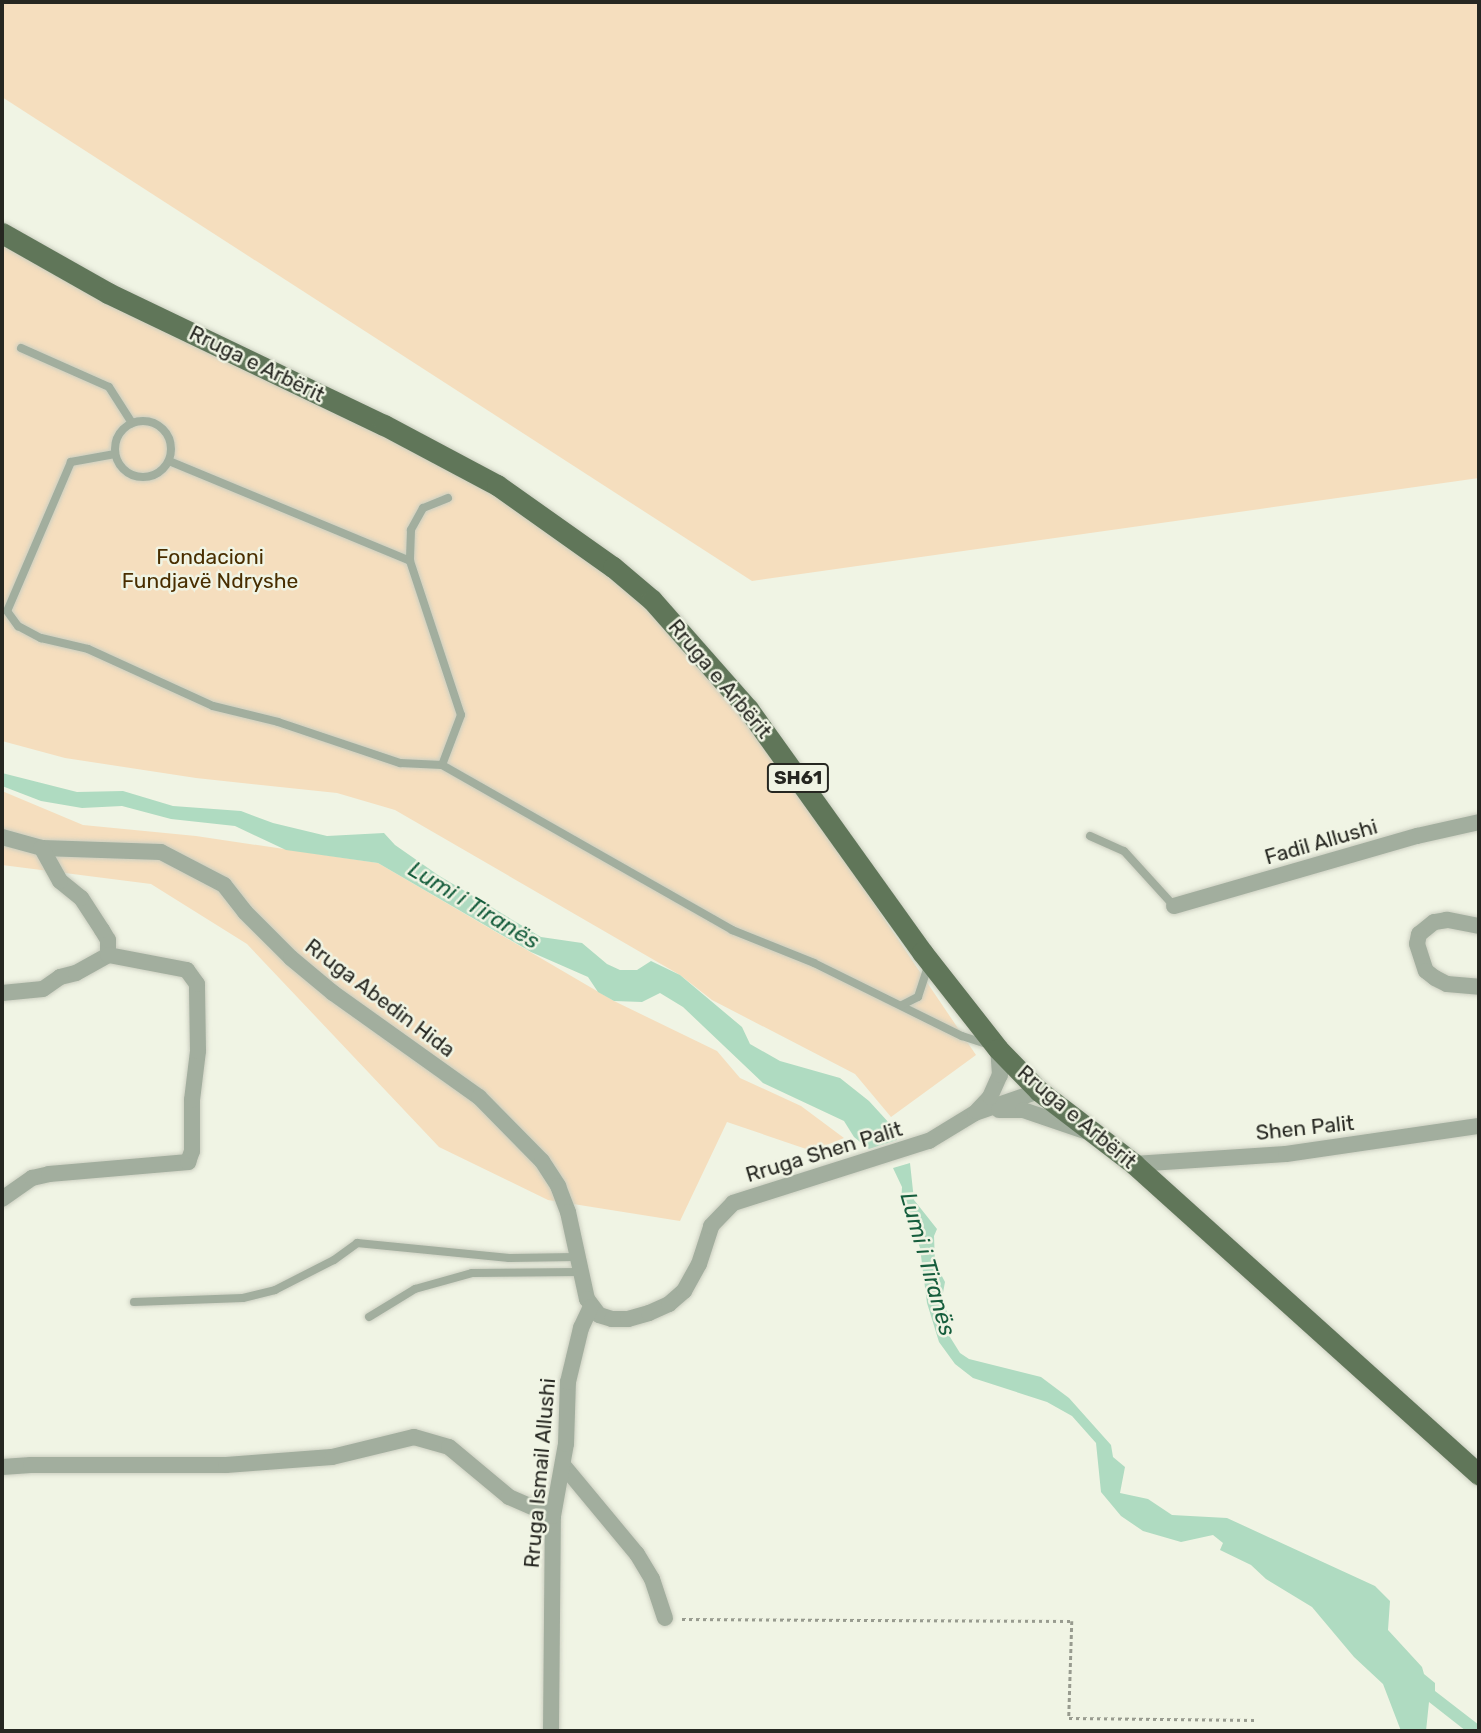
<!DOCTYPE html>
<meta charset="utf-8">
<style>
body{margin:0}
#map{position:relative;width:1481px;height:1733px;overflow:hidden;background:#f0f4e4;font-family:Rubik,sans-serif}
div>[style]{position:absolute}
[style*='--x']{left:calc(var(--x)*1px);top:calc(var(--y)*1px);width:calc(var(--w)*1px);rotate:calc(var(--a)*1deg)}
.green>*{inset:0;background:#f5debe}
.water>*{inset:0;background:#afdbc1}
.path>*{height:2.5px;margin-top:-1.25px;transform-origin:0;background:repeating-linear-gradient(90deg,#989b8f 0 3.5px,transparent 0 7px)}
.roads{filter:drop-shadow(0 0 2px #cccfc1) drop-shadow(0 0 2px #cccfc1)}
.lane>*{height:8px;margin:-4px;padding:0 4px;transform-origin:4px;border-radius:4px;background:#a2ae9e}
.lane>.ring{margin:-4px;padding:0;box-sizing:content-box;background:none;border:8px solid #a2ae9e;border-radius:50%}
.street>*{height:16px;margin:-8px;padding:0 8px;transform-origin:8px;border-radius:8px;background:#a2ae9e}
.primary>*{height:21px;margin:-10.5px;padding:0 10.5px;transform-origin:10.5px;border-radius:10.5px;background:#607659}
span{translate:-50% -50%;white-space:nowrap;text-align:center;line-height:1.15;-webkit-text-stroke:5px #f0f4e4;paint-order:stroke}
.shield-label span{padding:2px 5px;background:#f0f4e4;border:2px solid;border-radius:5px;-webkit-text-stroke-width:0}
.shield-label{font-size:19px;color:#262721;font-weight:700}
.street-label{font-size:21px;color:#262721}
.park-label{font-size:21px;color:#492e00}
.water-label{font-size:23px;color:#155d3c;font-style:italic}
.frame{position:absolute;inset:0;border:4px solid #262721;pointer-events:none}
</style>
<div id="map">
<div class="green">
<div style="clip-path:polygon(2px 2px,1479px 2px,1479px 478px,752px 581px,2px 97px)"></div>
<div style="clip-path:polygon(2px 225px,496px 488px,625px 584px,730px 699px,806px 803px,976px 1055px,891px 1117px,855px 1074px,712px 1000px,680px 975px,395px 810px,337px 793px,196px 778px,65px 758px,2px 741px)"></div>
<div style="clip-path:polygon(2px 791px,83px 825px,196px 836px,378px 863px,614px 1001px,717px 1051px,740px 1078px,801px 1106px,844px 1138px,812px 1151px,727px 1122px,680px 1221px,548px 1200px,439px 1147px,247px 944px,151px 884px,2px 865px)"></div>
</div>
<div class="water">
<div style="clip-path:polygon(2px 773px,77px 792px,123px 791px,173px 806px,241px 811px,273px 823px,327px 836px,384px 833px,395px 845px,438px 875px,541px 937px,582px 943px,607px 964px,620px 970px,637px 970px,651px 961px,680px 975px,742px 1027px,750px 1044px,780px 1061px,840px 1078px,869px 1101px,890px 1124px,897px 1140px,869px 1149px,854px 1137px,844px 1121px,763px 1083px,683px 1007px,660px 993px,642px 1002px,614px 1001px,598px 992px,588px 977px,531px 952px,378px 863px,286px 850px,235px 826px,171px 819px,122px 806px,82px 808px,41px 801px,2px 786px)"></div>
<div style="clip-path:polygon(910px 1163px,914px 1200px,937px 1229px,934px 1236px,935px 1263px,945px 1282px,942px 1298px,950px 1321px,950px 1337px,960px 1353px,969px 1359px,1041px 1377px,1069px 1398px,1111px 1445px,1113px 1457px,1125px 1467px,1120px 1493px,1148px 1499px,1172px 1515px,1227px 1518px,1375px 1586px,1390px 1601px,1388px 1630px,1422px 1667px,1424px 1674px,1435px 1683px,1435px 1691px,1479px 1725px,1479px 1731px,1466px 1731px,1429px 1702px,1426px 1731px,1401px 1731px,1383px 1684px,1354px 1657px,1312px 1607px,1266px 1579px,1251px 1565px,1220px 1550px,1223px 1543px,1213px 1535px,1181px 1542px,1143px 1531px,1121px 1516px,1101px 1492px,1096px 1443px,1072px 1416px,1047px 1402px,973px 1378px,955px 1364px,939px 1342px,927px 1303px,920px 1248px,909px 1215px,901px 1204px,902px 1187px,893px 1168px)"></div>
</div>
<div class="path">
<div style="--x:682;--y:1619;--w:390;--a:0.3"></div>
<div style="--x:1072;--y:1621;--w:97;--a:91.8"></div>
<div style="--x:1069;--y:1718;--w:186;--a:0.6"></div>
</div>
<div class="roads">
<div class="lane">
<div style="--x:21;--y:348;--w:96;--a:23.9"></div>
<div style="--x:109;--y:387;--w:43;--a:57.4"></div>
<div class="ring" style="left:115px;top:421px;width:48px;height:48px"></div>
<div style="--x:115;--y:454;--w:45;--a:169.7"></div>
<div style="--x:71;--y:462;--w:162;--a:113.2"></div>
<div style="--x:7;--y:611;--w:19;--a:54"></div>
<div style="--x:18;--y:626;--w:26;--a:28"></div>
<div style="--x:41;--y:638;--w:48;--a:13.2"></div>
<div style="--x:88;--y:649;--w:137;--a:24.5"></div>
<div style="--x:213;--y:706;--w:67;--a:13.8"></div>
<div style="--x:278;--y:722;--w:129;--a:18.6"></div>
<div style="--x:400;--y:763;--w:42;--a:2.7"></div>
<div style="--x:169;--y:461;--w:261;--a:22.5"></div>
<div style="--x:448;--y:498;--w:27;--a:158"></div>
<div style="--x:423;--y:508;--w:25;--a:119"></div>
<div style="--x:411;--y:530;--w:31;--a:92"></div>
<div style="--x:410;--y:561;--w:162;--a:71.7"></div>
<div style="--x:461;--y:715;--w:53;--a:110.8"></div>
<div style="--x:442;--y:765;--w:334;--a:29.6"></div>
<div style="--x:732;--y:930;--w:88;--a:21.9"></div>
<div style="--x:814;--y:963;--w:165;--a:26.3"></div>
<div style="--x:962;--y:1036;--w:28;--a:18"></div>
<div style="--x:1090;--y:836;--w:37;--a:24"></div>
<div style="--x:1124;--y:851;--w:74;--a:47.7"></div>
<div style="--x:902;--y:1005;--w:18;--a:-27"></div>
<div style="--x:918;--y:997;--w:35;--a:-72"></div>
<div style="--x:134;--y:1302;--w:109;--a:-2.1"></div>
<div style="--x:243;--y:1298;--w:33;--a:-14"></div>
<div style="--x:275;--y:1290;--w:66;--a:-27"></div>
<div style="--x:334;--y:1260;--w:29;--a:-36"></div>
<div style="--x:357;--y:1243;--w:153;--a:5.6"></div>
<div style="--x:509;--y:1258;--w:67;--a:-0.9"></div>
<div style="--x:369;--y:1317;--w:54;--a:-31.3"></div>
<div style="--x:415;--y:1289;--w:59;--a:-15.7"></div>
<div style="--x:472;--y:1273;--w:107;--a:-0.5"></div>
</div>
<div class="street">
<div style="--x:2;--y:837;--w:41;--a:15.4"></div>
<div style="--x:42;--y:848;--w:119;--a:1.9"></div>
<div style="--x:161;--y:852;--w:71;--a:27.6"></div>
<div style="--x:224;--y:885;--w:34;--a:52"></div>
<div style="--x:245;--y:912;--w:65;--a:45"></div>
<div style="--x:291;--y:958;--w:55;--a:39.8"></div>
<div style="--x:333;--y:993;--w:179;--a:35.5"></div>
<div style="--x:479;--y:1097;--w:90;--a:45.5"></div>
<div style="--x:542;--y:1161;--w:30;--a:57"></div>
<div style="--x:558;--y:1186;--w:28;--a:69"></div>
<div style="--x:568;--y:1212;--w:89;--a:77.7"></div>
<div style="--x:587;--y:1299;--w:20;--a:53"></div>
<div style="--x:599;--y:1315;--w:14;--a:17"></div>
<div style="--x:612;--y:1319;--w:16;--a:0"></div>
<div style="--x:628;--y:1319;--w:22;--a:-16"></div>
<div style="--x:649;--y:1313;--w:22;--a:-24"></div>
<div style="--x:669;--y:1304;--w:20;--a:-41"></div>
<div style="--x:684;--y:1291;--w:31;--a:-61"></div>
<div style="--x:699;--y:1264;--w:40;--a:-72"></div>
<div style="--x:711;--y:1226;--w:32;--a:-46"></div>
<div style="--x:733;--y:1203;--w:206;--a:-17.6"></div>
<div style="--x:929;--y:1141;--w:54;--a:-31.3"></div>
<div style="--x:975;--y:1113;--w:68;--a:-19"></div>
<div style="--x:1174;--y:906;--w:253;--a:-16.1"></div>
<div style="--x:1417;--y:836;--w:64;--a:-12.7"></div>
<div style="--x:1479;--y:926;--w:33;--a:-169"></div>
<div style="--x:1447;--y:920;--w:13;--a:171"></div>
<div style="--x:1434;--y:922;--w:19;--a:141"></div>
<div style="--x:1419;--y:934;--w:10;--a:101"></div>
<div style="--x:1417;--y:944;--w:28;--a:72"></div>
<div style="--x:1426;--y:971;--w:11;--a:38"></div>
<div style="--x:1435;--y:978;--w:13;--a:27"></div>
<div style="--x:1447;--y:984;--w:32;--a:5"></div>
<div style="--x:2;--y:993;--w:41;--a:-5.6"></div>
<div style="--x:43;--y:989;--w:21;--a:-35"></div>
<div style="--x:60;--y:977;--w:16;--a:-14"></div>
<div style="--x:76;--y:973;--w:37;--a:-29"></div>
<div style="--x:108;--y:955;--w:15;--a:-90"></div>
<div style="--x:108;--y:940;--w:12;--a:-121"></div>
<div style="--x:102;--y:930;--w:38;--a:-123"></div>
<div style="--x:81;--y:898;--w:27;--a:-141"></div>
<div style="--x:60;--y:881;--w:38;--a:-119"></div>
<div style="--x:999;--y:1110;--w:24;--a:0"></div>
<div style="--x:1023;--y:1110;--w:65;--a:18.7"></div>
<div style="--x:977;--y:1111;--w:19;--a:-47"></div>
<div style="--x:990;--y:1097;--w:24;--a:-66"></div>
<div style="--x:1000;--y:1075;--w:26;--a:-94"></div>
<div style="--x:1134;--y:1164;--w:152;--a:-3.8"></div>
<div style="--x:1286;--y:1154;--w:195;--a:-8.3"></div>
<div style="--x:2;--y:1199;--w:37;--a:-35"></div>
<div style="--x:32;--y:1178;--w:17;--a:-13"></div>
<div style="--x:49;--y:1174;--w:140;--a:-4.9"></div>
<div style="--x:188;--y:1162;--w:12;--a:-70"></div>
<div style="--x:192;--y:1151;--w:51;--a:-90"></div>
<div style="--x:192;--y:1100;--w:49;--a:-83"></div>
<div style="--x:198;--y:1051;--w:67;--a:-90.9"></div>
<div style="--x:197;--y:984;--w:17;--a:-126"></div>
<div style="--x:187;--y:970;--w:80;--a:-169.2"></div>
<div style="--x:563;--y:1465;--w:116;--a:50.3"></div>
<div style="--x:637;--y:1554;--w:29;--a:59"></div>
<div style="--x:652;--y:1579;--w:41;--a:71.6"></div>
<div style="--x:2;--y:1467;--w:29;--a:-4"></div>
<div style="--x:31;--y:1465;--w:195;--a:0"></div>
<div style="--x:226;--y:1465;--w:106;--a:-4.3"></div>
<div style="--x:332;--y:1457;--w:84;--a:-13.7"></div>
<div style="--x:414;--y:1437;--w:36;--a:16"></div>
<div style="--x:449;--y:1447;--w:78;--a:39.8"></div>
<div style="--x:509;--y:1497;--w:48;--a:23.4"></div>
<div style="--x:551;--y:1731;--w:215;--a:-89.5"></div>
<div style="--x:553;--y:1516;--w:73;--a:-79.8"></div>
<div style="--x:566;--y:1444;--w:62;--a:-88.2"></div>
<div style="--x:568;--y:1382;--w:56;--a:-76.5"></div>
<div style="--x:581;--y:1328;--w:23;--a:-65"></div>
</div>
<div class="primary">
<div style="--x:2;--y:233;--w:122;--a:29.5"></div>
<div style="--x:108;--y:293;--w:306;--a:25.6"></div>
<div style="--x:384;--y:425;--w:128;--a:28"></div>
<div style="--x:497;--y:485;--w:142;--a:35.3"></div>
<div style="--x:613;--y:567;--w:51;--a:40.2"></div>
<div style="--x:652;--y:600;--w:145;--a:48.6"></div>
<div style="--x:748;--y:709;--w:299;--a:54.4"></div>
<div style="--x:922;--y:952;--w:123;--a:51.9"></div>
<div style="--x:998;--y:1049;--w:59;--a:45.7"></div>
<div style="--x:1039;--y:1091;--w:120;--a:37.5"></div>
<div style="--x:1134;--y:1164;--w:464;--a:42"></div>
</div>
</div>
<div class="shield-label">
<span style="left:798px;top:778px">SH61</span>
</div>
<div class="street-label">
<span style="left:257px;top:364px;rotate:26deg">Rruga e Arbërit</span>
<span style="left:720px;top:679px;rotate:50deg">Rruga e Arbërit</span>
<span style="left:1321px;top:842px;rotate:-16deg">Fadil Allushi</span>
<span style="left:380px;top:998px;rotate:37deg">Rruga Abedin Hida</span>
<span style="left:1077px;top:1117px;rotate:40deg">Rruga e Arbërit</span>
<span style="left:1305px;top:1128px;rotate:-6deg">Shen Palit</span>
<span style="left:824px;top:1152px;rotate:-17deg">Rruga Shen Palit</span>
<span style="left:540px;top:1473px;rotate:-85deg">Rruga Ismail Allushi</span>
</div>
<div class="park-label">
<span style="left:210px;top:569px">Fondacioni<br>Fundjavë Ndryshe</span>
</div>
<div class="water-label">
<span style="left:474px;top:905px;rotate:31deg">Lumi i Tiranës</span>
<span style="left:928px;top:1264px;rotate:74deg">Lumi i Tiranës</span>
</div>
<div class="frame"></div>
</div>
